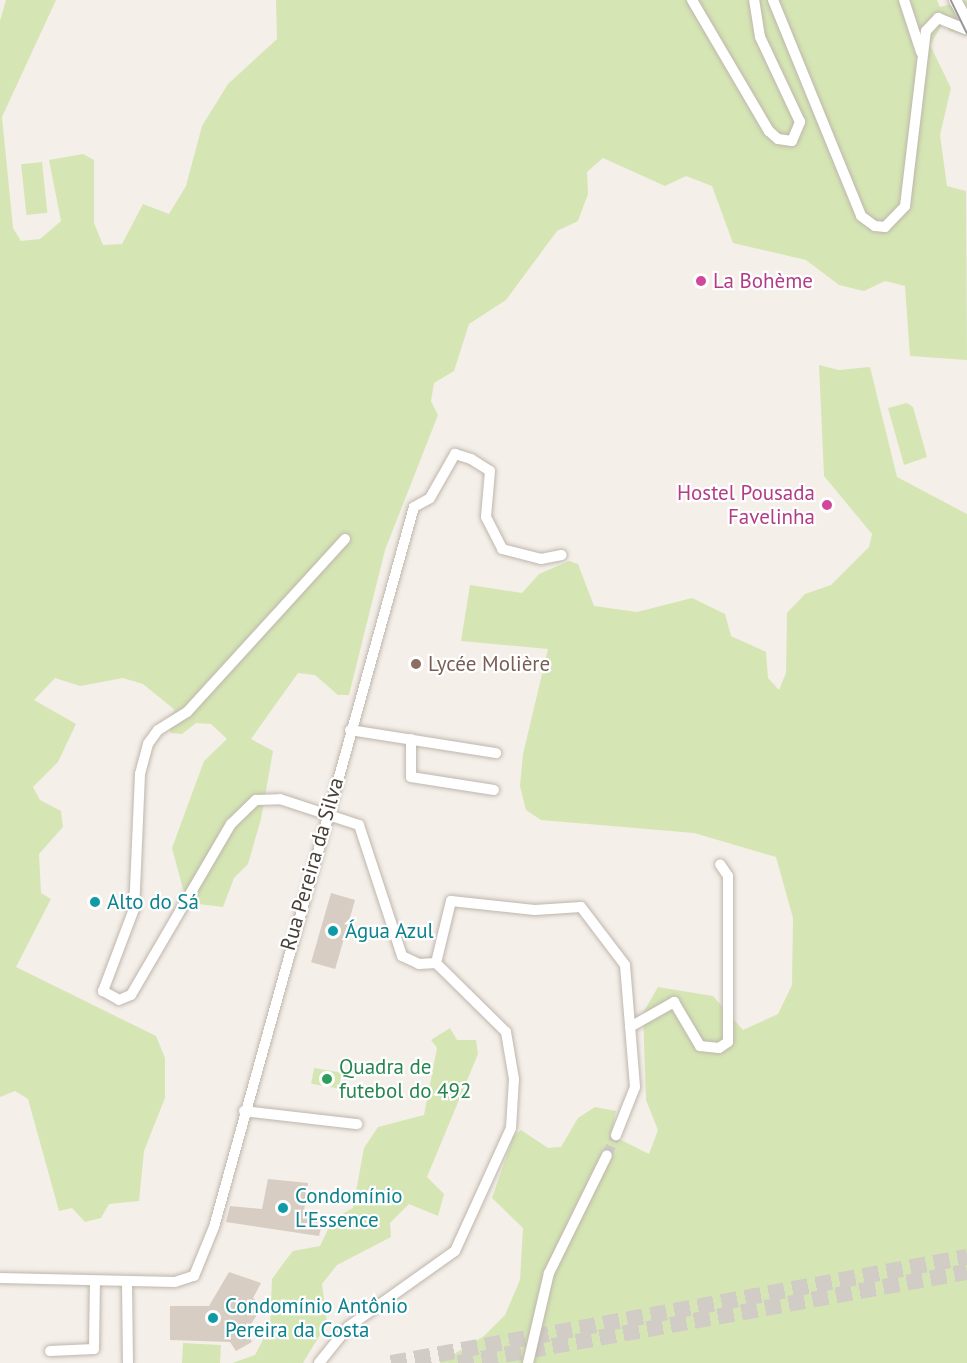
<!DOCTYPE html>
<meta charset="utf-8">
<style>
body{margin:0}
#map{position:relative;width:967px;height:1363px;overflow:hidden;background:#f4efe9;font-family:"PT Sans",sans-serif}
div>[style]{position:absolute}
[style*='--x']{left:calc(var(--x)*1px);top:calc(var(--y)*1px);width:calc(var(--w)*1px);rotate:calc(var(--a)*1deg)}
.green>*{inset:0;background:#d5e6b4;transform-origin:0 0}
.building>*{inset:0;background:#d8cdc2;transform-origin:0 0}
.minor-tunnel>*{height:10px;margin-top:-5px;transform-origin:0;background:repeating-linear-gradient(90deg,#d1ccc6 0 10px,transparent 0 15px)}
.primary-tunnel>*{height:16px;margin-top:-8px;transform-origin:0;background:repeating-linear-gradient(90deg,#d1ccc6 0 16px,transparent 0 24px)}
.roads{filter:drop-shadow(0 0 2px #bfb6ac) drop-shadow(0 0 2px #bfb6ac)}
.minor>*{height:10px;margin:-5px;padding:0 5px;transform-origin:5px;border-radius:5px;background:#fff}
.tertiary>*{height:12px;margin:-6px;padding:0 6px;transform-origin:6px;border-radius:6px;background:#fff}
.tram>*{height:1.5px;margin:-0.75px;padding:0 0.75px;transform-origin:0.75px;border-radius:0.75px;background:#989898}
.dots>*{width:16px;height:16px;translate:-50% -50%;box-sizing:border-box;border:3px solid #fff;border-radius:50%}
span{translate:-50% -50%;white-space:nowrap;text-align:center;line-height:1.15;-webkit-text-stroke:4.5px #fff;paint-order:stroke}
.hotel-label{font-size:21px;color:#b23c85}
.left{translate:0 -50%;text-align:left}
.right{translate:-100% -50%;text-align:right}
.education-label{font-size:21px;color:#785e54}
.street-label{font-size:21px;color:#474038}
.culture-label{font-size:21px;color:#0d838f}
.leisure-label{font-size:21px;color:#27864d}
</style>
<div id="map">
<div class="green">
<div style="clip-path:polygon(6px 0,56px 0,2px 117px,13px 228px,21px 241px,40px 239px,61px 221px,49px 160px,83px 154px,94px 160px,94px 223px,103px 245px,122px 244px,143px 204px,169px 214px,186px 186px,202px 126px,228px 84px,277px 39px,276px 0,937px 0,940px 7px,967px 0,967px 36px,949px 31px,945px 20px,930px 45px,951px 88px,940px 135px,947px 186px,966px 191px,967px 360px,910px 356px,905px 286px,885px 281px,864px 291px,839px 285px,806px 260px,733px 243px,712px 186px,686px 176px,665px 186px,603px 158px,587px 172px,588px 194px,578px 221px,557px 231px,506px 300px,469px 324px,454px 371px,434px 383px,431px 401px,438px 415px,385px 550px,349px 695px,338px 695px,315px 675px,298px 673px,251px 739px,273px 751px,261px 819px,248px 864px,234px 878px,223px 907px,198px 904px,183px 889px,172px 848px,204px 761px,227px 739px,211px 724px,196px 723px,182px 734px,171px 733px,167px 719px,175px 710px,143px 684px,123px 678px,80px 686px,55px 678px,34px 700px,76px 724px,58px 762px,33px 787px,40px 800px,61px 811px,63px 827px,39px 854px,41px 893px,51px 899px,16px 967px,156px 1036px,165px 1058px,165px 1098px,144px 1151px,139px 1201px,109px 1204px,101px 1218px,85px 1222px,72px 1208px,59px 1211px,28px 1099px,15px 1091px,0 1097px,0 21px)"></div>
<div style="left:42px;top:162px;width:51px;height:21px;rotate:84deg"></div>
<div style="clip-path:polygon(819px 365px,839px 370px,870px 367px,897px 477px,967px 514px,967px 1363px,439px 1363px,484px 1336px,505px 1315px,520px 1280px,523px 1228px,492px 1198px,513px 1137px,521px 1130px,548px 1148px,561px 1147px,578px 1118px,595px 1107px,616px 1111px,611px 1135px,649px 1154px,658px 1130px,646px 1100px,643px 1013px,658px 987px,713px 996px,743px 1030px,778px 1014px,792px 985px,793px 918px,776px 857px,694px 833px,541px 820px,526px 810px,520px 786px,523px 754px,548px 649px,461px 641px,470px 585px,522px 593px,539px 574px,569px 561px,578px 564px,594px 606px,637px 612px,692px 598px,725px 614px,731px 636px,766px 652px,768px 678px,779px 690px,786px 673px,787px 613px,805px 594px,831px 585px,869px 547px,872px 534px,824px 476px)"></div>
<div style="clip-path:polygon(907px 403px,913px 407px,927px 457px,904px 465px,888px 408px)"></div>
<div style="clip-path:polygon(450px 1028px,457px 1040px,476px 1040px,478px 1054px,427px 1177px,444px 1194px,438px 1216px,409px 1204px,390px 1223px,391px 1237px,337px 1265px,322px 1284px,327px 1323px,303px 1363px,232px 1363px,255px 1355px,270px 1326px,272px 1279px,285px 1261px,293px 1251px,320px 1246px,333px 1219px,353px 1208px,364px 1148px,378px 1127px,424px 1115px,437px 1048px,431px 1040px)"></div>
<div style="left:314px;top:1068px;width:28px;height:16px;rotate:10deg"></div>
<div style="left:183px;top:1343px;width:38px;height:20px;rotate:3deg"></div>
</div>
<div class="building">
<div style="left:331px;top:893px;width:25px;height:72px;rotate:16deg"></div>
<div style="clip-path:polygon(268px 1179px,308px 1183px,303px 1217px,323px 1220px,319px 1236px,226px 1222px,230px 1206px,262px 1209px)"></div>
<div style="clip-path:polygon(229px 1272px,261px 1283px,253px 1298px,263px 1305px,248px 1329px,252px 1342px,236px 1351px,230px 1342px,170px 1340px,170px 1306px,209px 1306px)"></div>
</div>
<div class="minor-tunnel">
<div style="--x:607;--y:1155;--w:22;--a:-66"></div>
</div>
<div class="primary-tunnel">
<div style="--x:391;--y:1363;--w:586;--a:-10.43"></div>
<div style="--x:458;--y:1363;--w:517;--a:-10.14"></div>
</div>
<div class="roads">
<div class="minor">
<div style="--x:692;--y:0;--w:152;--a:59.6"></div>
<div style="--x:769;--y:131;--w:12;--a:42"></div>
<div style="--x:778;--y:139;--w:14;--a:8"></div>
<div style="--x:792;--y:141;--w:21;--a:-67"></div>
<div style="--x:800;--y:122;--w:94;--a:-115.2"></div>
<div style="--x:760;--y:37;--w:37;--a:-99"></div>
<div style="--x:773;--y:0;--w:233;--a:67.8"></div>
<div style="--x:861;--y:216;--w:17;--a:36"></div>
<div style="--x:875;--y:226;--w:10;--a:6"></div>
<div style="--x:885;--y:227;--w:29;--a:-46"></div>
<div style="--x:905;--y:206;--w:176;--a:-83.2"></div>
<div style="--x:926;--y:31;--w:18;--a:-47"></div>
<div style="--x:938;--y:18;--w:31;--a:22"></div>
<div style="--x:904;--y:0;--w:55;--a:71.9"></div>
<div style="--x:345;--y:539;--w:234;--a:132.4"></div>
<div style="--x:187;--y:712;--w:34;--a:148"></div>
<div style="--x:158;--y:730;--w:17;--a:126"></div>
<div style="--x:148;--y:744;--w:31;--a:105"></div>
<div style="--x:140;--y:774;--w:135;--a:92.5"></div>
<div style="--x:134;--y:909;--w:88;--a:110.7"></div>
<div style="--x:103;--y:991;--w:18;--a:29"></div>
<div style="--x:119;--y:1000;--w:13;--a:-23"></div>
<div style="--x:131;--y:995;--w:198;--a:-59.7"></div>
<div style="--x:231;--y:824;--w:35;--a:-44"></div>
<div style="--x:256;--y:800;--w:24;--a:-2"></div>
<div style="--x:280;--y:799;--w:83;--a:18.2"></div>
<div style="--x:359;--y:825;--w:138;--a:71.8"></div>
<div style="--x:402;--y:956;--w:19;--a:25"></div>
<div style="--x:419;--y:964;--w:17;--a:-3"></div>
<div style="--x:350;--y:730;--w:148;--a:9"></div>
<div style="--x:411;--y:739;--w:38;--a:90"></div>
<div style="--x:411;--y:777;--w:84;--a:8.9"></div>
<div style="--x:630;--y:1027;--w:51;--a:-29.6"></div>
<div style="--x:674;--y:1002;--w:51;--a:59.4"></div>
<div style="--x:700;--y:1046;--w:19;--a:6"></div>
<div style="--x:719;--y:1048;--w:11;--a:-34"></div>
<div style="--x:728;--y:1042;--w:166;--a:-90"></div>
<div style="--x:728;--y:876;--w:14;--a:-124"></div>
<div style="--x:244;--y:1111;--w:114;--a:6.6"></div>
<div style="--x:0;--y:1278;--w:175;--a:1.3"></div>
<div style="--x:175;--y:1282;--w:20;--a:-18"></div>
<div style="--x:194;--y:1276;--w:53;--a:-67.8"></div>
<div style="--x:214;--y:1227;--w:747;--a:-74.48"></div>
<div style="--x:414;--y:507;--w:18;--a:-29"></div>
<div style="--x:430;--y:498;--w:51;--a:-60.4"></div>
<div style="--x:455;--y:454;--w:17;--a:17"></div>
<div style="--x:471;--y:459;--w:22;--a:32"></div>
<div style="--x:490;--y:471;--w:46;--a:95"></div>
<div style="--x:486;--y:517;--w:36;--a:63"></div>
<div style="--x:502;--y:549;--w:40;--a:14.4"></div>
<div style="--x:541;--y:559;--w:21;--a:-11"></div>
<div style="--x:127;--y:1282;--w:81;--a:89.3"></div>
<div style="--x:50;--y:1351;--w:44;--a:-2.6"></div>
<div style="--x:94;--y:1349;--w:68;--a:-89.2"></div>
<div style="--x:319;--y:1363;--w:46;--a:-51.1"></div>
<div style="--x:348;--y:1327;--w:131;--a:-35.4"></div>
<div style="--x:455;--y:1251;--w:135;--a:-65.5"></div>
<div style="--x:511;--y:1128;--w:49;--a:-86.5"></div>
<div style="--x:514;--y:1079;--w:48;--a:-99.7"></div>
<div style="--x:506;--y:1032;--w:98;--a:-135.4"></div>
<div style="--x:436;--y:963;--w:64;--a:-76.4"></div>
<div style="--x:451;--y:901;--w:84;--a:6.1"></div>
<div style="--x:535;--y:910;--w:46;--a:-3.7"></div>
<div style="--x:581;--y:907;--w:73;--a:52.8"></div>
<div style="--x:625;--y:965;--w:122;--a:85.3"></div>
<div style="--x:635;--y:1087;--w:52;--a:111.6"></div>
<div style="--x:528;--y:1363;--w:92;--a:-76.9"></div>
<div style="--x:549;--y:1273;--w:131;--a:-63.8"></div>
</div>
<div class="tertiary">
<div style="--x:955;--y:0;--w:25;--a:61"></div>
</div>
</div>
<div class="tram">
<div style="--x:951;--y:0;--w:37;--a:64"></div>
</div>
<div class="dots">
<div style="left:701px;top:281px;background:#d1479c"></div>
<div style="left:827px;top:505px;background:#d1479c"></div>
<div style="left:416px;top:664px;background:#8d6e63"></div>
<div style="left:95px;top:902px;background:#0f9aa8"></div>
<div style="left:333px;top:931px;background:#0f9aa8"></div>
<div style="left:327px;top:1079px;background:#2e9e5b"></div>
<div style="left:283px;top:1208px;background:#0f9aa8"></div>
<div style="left:213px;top:1318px;background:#0f9aa8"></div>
</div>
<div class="hotel-label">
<span class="left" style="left:713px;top:281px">La Bohème</span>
<span class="right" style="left:815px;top:505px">Hostel Pousada<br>Favelinha</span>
</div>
<div class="education-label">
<span class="left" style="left:428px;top:664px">Lycée Molière</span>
</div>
<div class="street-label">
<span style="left:312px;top:864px;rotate:-74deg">Rua Pereira da Silva</span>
</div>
<div class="culture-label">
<span class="left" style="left:107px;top:902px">Alto do Sá</span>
<span class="left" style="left:345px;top:931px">Água Azul</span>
<span class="left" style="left:295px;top:1208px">Condomínio<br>L'Essence</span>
<span class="left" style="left:225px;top:1318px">Condomínio Antônio<br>Pereira da Costa</span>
</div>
<div class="leisure-label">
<span class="left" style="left:339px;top:1079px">Quadra de<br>futebol do 492</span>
</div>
</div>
